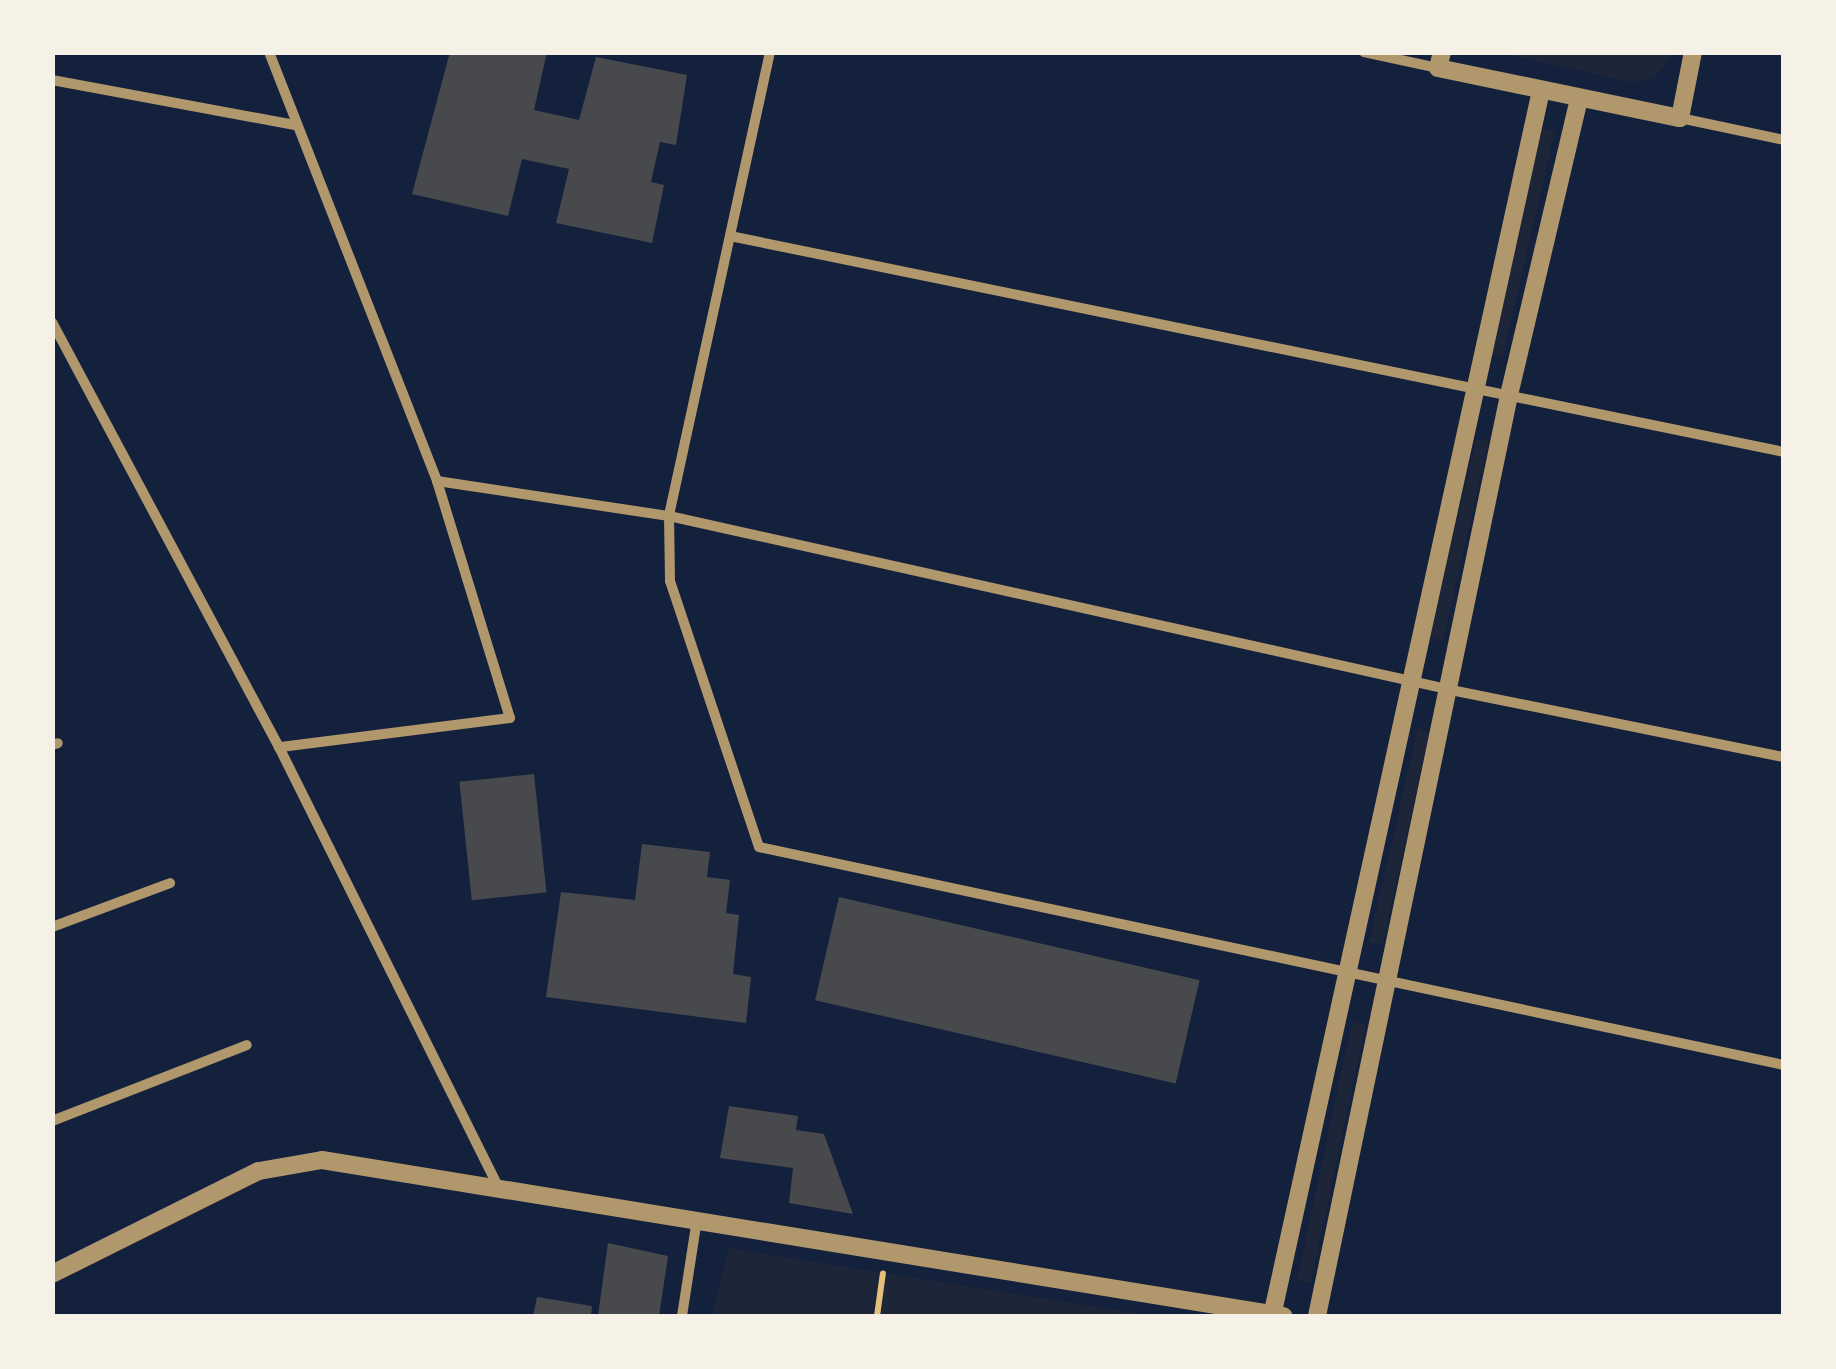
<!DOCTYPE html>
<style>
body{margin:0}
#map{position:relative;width:1836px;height:1369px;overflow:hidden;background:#14213d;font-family:"Noto Sans",sans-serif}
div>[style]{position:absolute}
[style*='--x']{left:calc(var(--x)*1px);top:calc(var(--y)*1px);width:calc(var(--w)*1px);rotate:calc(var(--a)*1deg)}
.green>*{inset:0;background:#1d2539;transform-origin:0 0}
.building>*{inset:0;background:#48494c;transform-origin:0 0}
.path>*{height:6px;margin:-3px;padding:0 3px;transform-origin:3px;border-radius:3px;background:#e5c07b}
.minor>*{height:10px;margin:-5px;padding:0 5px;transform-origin:5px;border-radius:5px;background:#b1986c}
.tertiary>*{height:18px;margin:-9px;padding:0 9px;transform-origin:9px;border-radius:9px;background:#b1986c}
span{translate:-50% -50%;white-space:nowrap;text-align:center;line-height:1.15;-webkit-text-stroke:10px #f6f1e7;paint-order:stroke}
.frame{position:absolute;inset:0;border:55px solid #f6f1e7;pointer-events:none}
</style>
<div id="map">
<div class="green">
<div style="clip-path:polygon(1502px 53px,1674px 53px,1654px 78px,1632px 82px)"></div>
<div style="left:1542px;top:129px;width:13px;height:232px;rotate:13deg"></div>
<div style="left:1476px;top:439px;width:13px;height:204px;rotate:13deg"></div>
<div style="clip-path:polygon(1418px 728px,1429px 732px,1383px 945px,1369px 942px)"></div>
<div style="left:1352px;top:1022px;width:14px;height:264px;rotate:12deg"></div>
<div style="clip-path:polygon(728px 1248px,1153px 1316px,712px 1316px)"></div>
</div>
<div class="building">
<div style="clip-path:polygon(450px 52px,547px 52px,534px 110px,579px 120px,596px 57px,687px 75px,676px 145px,660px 142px,651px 182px,664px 185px,652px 243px,556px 223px,569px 169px,522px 159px,508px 216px,412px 194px)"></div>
<div style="left:534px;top:774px;width:119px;height:75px;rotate:84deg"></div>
<div style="clip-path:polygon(642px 844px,710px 852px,707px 877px,730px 880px,726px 913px,739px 915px,733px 974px,751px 977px,746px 1023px,546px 997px,561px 892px,635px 900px)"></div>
<div style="left:839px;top:897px;width:370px;height:106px;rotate:13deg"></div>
<div style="clip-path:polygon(729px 1106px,798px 1116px,796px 1130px,824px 1134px,853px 1214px,789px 1203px,793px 1168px,720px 1158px)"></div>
<div style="clip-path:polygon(608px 1243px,668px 1256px,659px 1316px,598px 1316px)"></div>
<div style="clip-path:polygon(537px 1297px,592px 1306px,591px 1316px,533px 1316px)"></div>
</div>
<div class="path">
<div style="--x:877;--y:1316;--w:43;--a:-82.1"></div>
</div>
<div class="minor">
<div style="--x:269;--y:52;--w:461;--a:68.6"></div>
<div style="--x:437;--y:481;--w:248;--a:72.9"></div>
<div style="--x:510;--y:718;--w:233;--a:172.8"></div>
<div style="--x:770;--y:52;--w:475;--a:102.3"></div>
<div style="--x:669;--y:516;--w:65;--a:89.1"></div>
<div style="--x:670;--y:581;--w:280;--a:71.5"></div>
<div style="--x:759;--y:847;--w:1048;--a:12.01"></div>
<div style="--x:1364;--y:52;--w:76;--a:12.2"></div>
<div style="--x:52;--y:80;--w:247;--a:10.5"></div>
<div style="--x:1680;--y:118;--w:106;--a:11.9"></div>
<div style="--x:730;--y:236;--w:1076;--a:11.58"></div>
<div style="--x:52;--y:322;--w:482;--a:61.9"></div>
<div style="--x:279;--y:747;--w:491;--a:63.5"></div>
<div style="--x:437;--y:481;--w:235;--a:8.6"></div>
<div style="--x:669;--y:516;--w:801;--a:12.54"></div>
<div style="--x:1451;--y:690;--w:340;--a:11.4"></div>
<div style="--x:52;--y:745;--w:6;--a:-18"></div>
<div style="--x:52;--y:927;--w:126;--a:-20.4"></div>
<div style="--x:52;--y:1121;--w:209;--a:-21.3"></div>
<div style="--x:682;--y:1316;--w:98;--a:-81.2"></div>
</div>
<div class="tertiary">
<div style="--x:1442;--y:52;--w:16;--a:104"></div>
<div style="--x:1438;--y:68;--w:247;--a:11.7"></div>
<div style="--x:1680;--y:118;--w:67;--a:-78.9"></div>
<div style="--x:52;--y:1274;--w:231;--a:-26.5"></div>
<div style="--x:259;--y:1171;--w:64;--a:-9.9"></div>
<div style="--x:322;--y:1160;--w:974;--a:9.22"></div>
<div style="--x:1272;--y:1316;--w:1255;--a:-77.62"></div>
<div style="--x:1317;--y:1316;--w:941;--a:-78.22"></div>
<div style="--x:1509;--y:395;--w:305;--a:-76.7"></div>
</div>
<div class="frame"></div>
</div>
